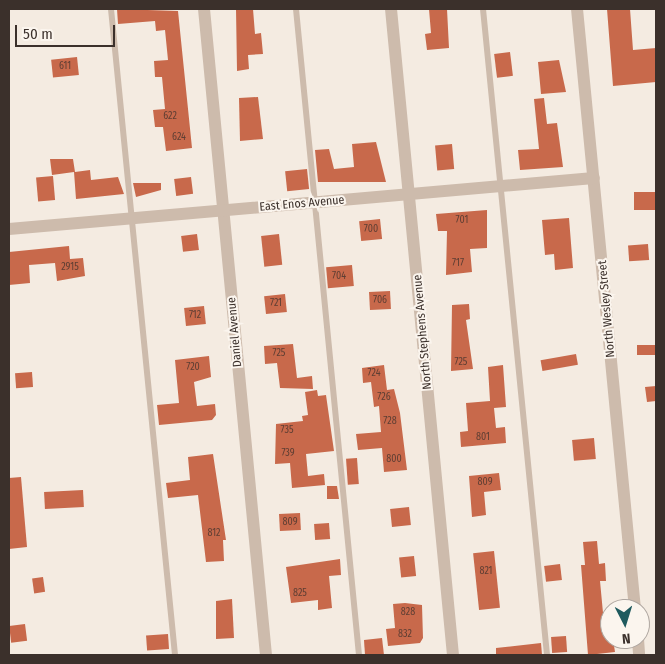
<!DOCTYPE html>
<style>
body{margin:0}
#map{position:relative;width:665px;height:664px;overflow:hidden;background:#f4ebe1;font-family:"Fira Sans Condensed",sans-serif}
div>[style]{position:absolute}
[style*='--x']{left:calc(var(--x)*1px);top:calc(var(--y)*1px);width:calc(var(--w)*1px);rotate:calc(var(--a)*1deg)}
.building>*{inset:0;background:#c8694b;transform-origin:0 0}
.service>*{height:6px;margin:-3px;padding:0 3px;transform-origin:3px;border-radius:3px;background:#cdbbac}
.minor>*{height:12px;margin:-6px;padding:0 6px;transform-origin:6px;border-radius:6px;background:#cdbbac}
span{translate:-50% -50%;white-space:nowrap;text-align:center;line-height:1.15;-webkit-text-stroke:4px #fbf5ee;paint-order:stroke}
.number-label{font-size:10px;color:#5e3e33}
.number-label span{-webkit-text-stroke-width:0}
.street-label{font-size:12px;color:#3b302b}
.frame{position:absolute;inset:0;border:10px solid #3b302b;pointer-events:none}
.north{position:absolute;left:600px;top:599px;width:50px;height:50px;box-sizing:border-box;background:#fbf5ee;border:1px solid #aea6a0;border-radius:50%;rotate:175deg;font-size:14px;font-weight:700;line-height:20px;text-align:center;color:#3b302b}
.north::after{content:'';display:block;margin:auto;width:18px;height:22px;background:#1f5a5e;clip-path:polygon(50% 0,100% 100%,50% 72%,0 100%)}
.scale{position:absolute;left:15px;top:25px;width:100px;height:22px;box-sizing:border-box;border:2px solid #3b302b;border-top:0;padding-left:6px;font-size:15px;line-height:18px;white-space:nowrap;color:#3b302b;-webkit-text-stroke:4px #fbf5ee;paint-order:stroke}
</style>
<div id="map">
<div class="building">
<div style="clip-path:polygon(117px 9px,178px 11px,192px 148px,166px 151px,163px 127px,155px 127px,153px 110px,165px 109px,162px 77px,155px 77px,154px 61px,168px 60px,165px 30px,156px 31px,155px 21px,118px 24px)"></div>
<div style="clip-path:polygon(236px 9px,253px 9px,255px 34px,261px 33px,263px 54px,248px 55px,249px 69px,237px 71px)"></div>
<div style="clip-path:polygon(429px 9px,447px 9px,449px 48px,427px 50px,425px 34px,431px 33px)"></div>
<div style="clip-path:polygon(607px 9px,630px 9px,633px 50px,656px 48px,656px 82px,613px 86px)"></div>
<div style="left:510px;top:52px;width:24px;height:16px;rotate:83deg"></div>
<div style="left:77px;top:57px;width:18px;height:26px;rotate:84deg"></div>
<div style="clip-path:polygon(559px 60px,566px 92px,541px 94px,538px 62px)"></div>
<div style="clip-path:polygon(258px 97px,263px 139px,240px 141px,239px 98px)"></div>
<div style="clip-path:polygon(544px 98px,547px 124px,557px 123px,563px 167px,520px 170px,518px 150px,539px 149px,534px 99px)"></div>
<div style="clip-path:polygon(376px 142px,386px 182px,318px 182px,315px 150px,329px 149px,334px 169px,354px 167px,352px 144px)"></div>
<div style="left:452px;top:144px;width:25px;height:17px;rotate:85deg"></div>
<div style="clip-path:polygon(50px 159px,73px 159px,75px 172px,90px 170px,91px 180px,118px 177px,124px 194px,76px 199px,74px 172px,52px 175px)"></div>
<div style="left:307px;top:169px;width:20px;height:22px;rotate:84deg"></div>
<div style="left:53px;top:176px;width:24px;height:17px;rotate:85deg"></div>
<div style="left:191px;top:177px;width:17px;height:17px;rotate:83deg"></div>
<div style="clip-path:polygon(133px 183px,161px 183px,161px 190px,136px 197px)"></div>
<div style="left:656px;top:192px;width:18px;height:22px;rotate:90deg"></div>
<div style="clip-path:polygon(487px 210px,487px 248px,470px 249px,472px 272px,446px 275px,447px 231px,438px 231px,436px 214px)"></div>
<div style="clip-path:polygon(569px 218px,573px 268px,555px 270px,554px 254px,545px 255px,542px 220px)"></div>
<div style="left:380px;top:219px;width:20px;height:21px;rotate:84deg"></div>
<div style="left:197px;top:234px;width:16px;height:16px;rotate:83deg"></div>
<div style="left:279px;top:234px;width:31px;height:18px;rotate:84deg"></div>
<div style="left:648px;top:244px;width:16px;height:20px;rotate:86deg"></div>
<div style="clip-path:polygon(69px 246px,70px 259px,83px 258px,85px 276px,57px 281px,55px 263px,29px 265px,30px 283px,9px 285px,9px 252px)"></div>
<div style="left:352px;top:265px;width:21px;height:26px;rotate:85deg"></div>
<div style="left:390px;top:291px;width:18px;height:21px;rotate:87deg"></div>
<div style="left:285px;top:294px;width:18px;height:21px;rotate:84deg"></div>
<div style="clip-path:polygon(469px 304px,470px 319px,466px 320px,473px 369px,451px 371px,452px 305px)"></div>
<div style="left:204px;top:306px;width:18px;height:20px;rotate:84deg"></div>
<div style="clip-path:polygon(293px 344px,297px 378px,312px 376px,313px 389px,280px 388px,277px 363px,265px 364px,264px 346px)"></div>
<div style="left:656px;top:345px;width:10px;height:19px;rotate:90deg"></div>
<div style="left:576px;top:354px;width:11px;height:36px;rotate:80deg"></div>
<div style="clip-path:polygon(209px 356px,211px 377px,194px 382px,197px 406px,215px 404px,216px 415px,212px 420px,159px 425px,157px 405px,179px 403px,175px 360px)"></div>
<div style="clip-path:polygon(384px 365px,387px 390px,394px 389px,400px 413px,407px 470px,384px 472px,382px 448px,358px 450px,356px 434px,381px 432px,379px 406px,374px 407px,371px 382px,363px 383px,362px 368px)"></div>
<div style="clip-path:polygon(503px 365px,506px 407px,494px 408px,496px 428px,505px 427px,506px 443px,461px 447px,460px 432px,468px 431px,466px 403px,490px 401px,488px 367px)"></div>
<div style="left:32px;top:372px;width:15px;height:17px;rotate:86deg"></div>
<div style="clip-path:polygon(656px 386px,656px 401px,647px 402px,645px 387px)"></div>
<div style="clip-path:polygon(317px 390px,318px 396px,326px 395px,334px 451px,306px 454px,308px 476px,324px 474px,325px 485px,292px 488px,290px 463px,275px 464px,276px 424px,303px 421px,302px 416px,308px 415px,305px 392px)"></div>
<div style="left:594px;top:438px;width:21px;height:22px;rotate:85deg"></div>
<div style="clip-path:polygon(213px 454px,226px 540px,223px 540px,224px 561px,206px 562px,198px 495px,168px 498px,166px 483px,190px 480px,188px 457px)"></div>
<div style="left:357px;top:458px;width:26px;height:11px;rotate:86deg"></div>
<div style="clip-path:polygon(499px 473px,501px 490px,484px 492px,486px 515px,472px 517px,469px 476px)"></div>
<div style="clip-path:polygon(21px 477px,27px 547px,9px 549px,9px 478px)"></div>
<div style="clip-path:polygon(327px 486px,337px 486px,339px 499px,327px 499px)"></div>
<div style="left:83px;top:490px;width:17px;height:39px;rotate:87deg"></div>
<div style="left:409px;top:507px;width:18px;height:19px;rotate:84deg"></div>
<div style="left:300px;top:513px;width:17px;height:21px;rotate:87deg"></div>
<div style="left:329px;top:523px;width:16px;height:15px;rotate:86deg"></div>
<div style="clip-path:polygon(597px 541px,599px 564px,605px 563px,606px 581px,600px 581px,605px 634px,613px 639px,615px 652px,588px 655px,581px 565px,585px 565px,583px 542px)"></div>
<div style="left:494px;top:551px;width:57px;height:21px;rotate:84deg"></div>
<div style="left:414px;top:556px;width:20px;height:15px;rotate:84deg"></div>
<div style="clip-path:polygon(340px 559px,341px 575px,329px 576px,332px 608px,318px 610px,318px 600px,291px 603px,286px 567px)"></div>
<div style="left:560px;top:564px;width:16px;height:16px;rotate:83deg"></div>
<div style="left:43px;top:577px;width:15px;height:11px;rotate:82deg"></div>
<div style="clip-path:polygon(232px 599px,234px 638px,216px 639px,216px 601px)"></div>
<div style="clip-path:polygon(405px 603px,422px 605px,423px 638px,420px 643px,388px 646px,386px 629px,395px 628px,393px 604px)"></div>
<div style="left:25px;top:624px;width:17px;height:16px;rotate:83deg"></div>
<div style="left:168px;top:634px;width:15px;height:22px;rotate:86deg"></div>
<div style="left:566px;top:636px;width:16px;height:15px;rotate:86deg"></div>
<div style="clip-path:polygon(382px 638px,384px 655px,365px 655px,364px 640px)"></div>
<div style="clip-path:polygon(541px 643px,542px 655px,496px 655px,496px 648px)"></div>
</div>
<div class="service">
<div style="--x:111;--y:9;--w:649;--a:84.34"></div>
<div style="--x:296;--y:9;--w:649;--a:84.43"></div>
<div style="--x:483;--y:9;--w:649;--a:84.34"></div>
</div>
<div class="minor">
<div style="--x:204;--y:9;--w:649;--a:84.52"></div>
<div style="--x:391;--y:9;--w:649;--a:84.52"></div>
<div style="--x:577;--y:9;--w:603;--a:84.48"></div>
<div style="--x:9;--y:229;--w:587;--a:-4.98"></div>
<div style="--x:638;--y:639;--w:16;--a:86"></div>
</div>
<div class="number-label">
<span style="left:65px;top:67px">611</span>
<span style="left:170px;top:117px">622</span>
<span style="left:179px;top:138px">624</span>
<span style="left:462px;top:221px">701</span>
<span style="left:371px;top:230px">700</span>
<span style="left:458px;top:264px">717</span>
<span style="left:70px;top:268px">2915</span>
<span style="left:339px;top:277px">704</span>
<span style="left:380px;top:301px">706</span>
<span style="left:276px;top:304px">721</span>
<span style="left:195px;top:316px">712</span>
<span style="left:279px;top:354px">725</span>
<span style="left:461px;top:363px">725</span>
<span style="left:193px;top:368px">720</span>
<span style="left:374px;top:374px">724</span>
<span style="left:384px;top:398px">726</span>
<span style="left:390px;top:422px">728</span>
<span style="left:287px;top:431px">735</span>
<span style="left:483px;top:438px">801</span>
<span style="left:288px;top:454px">739</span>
<span style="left:394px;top:460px">800</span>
<span style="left:485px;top:483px">809</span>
<span style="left:290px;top:523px">809</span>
<span style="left:214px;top:534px">812</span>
<span style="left:486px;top:572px">821</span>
<span style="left:300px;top:594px">825</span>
<span style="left:408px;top:613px">828</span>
<span style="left:405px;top:635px">832</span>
</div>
<div class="street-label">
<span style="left:302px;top:204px;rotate:-5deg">East Enos Avenue</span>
<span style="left:607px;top:309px;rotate:-95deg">North Wesley Street</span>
<span style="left:235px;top:332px;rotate:-95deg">Daniel Avenue</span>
<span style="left:423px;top:332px;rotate:-95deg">North Stephens Avenue</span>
</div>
<div class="frame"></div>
<div class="north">N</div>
<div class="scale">50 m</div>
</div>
